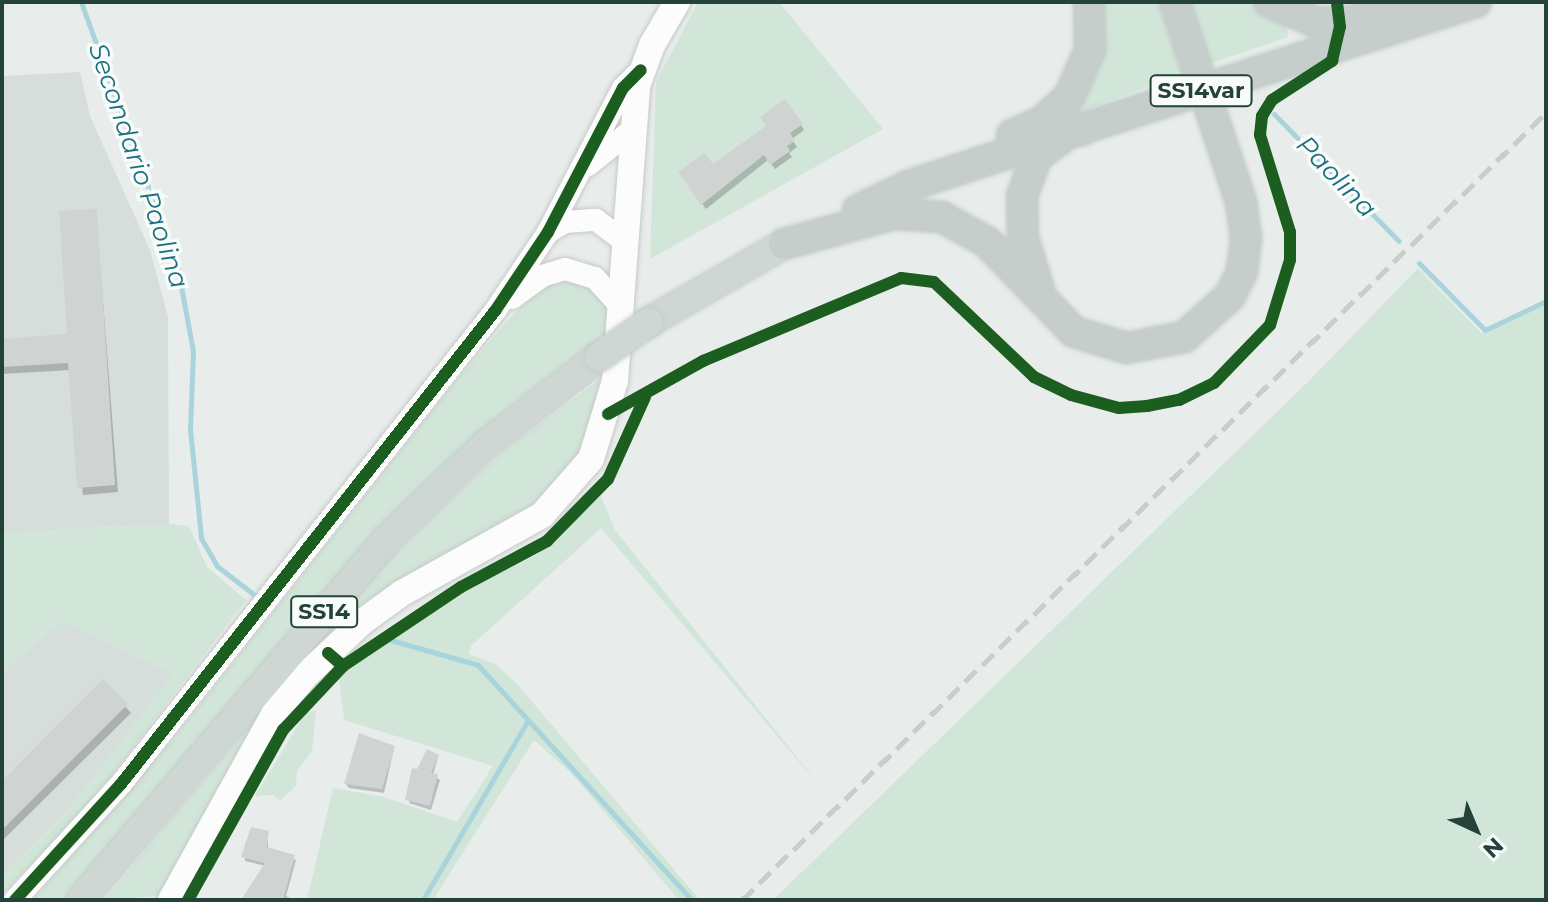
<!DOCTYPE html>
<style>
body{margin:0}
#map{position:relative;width:1548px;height:902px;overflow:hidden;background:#e8edeb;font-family:Montserrat,sans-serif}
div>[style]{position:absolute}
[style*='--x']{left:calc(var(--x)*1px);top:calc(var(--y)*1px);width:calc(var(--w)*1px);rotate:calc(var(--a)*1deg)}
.built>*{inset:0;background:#d6dedb}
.green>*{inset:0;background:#d1e6d8}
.shadow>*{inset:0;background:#0003}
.stream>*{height:5px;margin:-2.5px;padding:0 2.5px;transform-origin:2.5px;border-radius:2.5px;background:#a9d4db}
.building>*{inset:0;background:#cfd4d2}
.roads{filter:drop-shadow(0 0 2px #c5cac8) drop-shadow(0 0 2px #c5cac8)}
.tertiary>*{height:22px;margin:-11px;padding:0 11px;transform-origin:11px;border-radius:11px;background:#fcfcfc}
.secondary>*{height:26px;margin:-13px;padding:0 13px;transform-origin:13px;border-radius:13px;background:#fcfcfc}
.primary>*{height:28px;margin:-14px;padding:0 14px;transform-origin:14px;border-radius:14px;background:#cfd7d5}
.trunk>*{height:30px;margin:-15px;padding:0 15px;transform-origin:15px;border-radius:15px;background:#c6cecc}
.rail>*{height:5px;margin-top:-2.5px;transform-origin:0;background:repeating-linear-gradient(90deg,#c9cdcc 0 16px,transparent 0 24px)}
.bridges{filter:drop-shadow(0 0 2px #c3ccc9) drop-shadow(0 0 2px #c3ccc9)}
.primary-bridge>*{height:28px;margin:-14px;padding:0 14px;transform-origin:14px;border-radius:14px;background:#cfd7d5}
.trunk-bridge>*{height:30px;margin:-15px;padding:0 15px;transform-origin:15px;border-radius:15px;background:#c6cecc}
.cycleway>*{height:12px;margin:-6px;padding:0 6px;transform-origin:6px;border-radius:6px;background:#1b5e20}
span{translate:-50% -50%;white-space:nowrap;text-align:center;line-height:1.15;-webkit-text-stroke:7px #f7fbf9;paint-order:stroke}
.shield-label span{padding:2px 6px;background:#f7fbf9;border:2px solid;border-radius:6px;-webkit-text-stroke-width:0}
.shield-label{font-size:22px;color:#24423a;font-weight:700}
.water-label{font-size:26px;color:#1c6f80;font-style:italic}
.frame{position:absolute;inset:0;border:4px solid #24423a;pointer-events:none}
.north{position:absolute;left:1436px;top:790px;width:80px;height:80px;-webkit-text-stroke:6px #f7fbf9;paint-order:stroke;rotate:136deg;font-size:22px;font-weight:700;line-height:32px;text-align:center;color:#24423a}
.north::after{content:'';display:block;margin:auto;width:28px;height:36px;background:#24423a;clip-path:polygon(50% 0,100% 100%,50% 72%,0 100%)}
</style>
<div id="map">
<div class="built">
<div style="clip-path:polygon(80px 72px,90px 116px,150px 250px,168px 317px,169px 524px,2px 533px,2px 76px)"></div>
<div style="clip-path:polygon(62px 621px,174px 674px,67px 811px,2px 876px,2px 672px)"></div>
</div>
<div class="green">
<div style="clip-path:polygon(698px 2px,779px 2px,883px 129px,650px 259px,656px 82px)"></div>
<div style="clip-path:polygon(1099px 2px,1163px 2px,1187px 72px,1069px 116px)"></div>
<div style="clip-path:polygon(1183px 2px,1256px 2px,1293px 25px,1287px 28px,1288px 37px,1203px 66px)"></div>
<div style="clip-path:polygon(1418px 268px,1481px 333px,1546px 304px,1546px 900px,773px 900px,1311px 379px)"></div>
<div style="clip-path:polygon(559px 276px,579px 278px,607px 304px,605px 335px,514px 403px,359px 550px,93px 872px,63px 900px,33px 900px,174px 738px,456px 381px,508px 320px,540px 287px)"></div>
<div style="clip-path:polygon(600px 379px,588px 437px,573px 464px,543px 498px,257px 720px,158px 896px,104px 900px,388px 558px,501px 453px)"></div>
<div style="clip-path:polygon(601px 496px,615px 530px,824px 791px,601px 528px,471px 646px,469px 654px,497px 665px,518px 685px,698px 898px,713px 899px,679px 900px,572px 774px,534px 740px,433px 900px,307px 900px,333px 788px,384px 797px,457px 822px,493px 766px,344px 720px,339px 678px,377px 643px,429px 608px,537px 555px)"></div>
<div style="clip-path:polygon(169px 524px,189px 526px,207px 567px,246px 600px,85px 810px,2px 894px,2px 876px,67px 811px,173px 674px,62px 622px,2px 672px,2px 533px)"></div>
<div style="clip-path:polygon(316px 710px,312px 751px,297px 771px,296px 786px,280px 801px,273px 795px,255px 796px,305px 714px)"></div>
</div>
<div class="shadow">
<div style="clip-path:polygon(801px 125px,804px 130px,792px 139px,797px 147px,789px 153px,792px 157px,775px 169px,768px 160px,706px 209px,684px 178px,713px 167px,768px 127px)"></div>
<div style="clip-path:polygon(96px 211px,118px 492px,83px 495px,71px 370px,2px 374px,2px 341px,69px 336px)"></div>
<div style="clip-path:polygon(103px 682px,131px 713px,2px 841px,2px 784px)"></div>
<div style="clip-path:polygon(394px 748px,384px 793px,349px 788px,346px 784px)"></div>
<div style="clip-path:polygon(438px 757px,433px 775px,440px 780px,431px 810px,409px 803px,418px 771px)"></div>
<div style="clip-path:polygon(268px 833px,268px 850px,296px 860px,286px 896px,294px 900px,243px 900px,266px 866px,245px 861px,245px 843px)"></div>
</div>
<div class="stream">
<div style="--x:81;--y:2;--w:285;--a:70.1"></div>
<div style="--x:178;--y:270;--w:82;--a:79.5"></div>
<div style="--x:193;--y:351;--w:78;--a:92.2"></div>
<div style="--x:190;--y:429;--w:110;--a:84.2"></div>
<div style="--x:201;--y:538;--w:32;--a:60"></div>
<div style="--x:217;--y:566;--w:49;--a:37.6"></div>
<div style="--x:1274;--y:114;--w:178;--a:45.5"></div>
<div style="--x:1419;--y:263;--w:94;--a:45.4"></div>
<div style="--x:1485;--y:330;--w:68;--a:-25.4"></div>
<div style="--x:387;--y:639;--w:95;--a:15.9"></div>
<div style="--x:478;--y:665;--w:74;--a:47.7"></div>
<div style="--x:528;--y:720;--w:208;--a:120.3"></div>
<div style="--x:528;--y:720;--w:244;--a:47.7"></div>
</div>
<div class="building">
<div style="clip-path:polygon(785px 99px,803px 124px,790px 133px,795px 141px,787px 146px,790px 151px,770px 165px,764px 155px,701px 205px,678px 172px,705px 153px,713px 164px,766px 126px,760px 117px)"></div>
<div style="clip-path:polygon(97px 209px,115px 485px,77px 488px,68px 363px,2px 367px,2px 339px,67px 334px,59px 211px)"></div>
<div style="clip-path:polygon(103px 679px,128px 704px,2px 830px,2px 781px)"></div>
<div style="clip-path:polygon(359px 733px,395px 746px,382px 789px,344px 784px)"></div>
<div style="clip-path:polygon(427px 749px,439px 755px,431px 773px,438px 774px,430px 806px,405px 800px,412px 768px,417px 769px)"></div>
<div style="clip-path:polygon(251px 827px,269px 831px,267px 847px,295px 855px,283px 900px,241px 900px,265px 863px,241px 857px)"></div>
</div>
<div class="roads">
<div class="tertiary">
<div style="--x:587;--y:166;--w:58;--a:-38.7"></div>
<div style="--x:548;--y:232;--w:20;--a:-30"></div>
<div style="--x:565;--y:222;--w:31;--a:-4"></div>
<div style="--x:596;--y:220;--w:38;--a:37"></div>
<div style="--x:512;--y:298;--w:37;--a:-36"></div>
<div style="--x:542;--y:276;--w:24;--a:-17"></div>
<div style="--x:565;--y:269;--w:31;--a:17"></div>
<div style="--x:595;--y:278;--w:40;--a:48"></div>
<div style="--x:15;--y:900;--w:157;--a:-47.6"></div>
<div style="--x:121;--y:784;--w:603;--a:-51.67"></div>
<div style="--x:495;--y:311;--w:95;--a:-56.1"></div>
<div style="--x:548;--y:232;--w:162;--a:-62.5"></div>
<div style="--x:623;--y:88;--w:25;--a:-45"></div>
</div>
<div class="secondary">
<div style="--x:171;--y:900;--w:213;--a:-61"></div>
<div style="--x:274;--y:714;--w:50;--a:-50.6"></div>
<div style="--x:306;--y:675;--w:77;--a:-43.4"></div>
<div style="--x:362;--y:622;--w:49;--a:-35.9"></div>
<div style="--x:402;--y:593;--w:160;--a:-29.1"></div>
<div style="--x:542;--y:515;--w:74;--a:-48.8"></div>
<div style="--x:591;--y:459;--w:82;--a:-72.9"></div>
<div style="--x:615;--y:381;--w:296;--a:-85.7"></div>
<div style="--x:637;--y:86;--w:44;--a:-69.9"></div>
<div style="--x:652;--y:45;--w:50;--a:-59.8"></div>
</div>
<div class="primary">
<div style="--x:649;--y:322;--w:156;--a:-30"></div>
<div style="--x:81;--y:900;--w:472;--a:-49.7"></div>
<div style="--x:386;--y:540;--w:137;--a:-43.8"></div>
<div style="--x:485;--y:445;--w:144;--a:-37.7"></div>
</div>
<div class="trunk">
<div style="--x:1269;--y:2;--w:51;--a:23.1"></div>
<div style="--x:1316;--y:22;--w:29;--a:0"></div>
<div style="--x:1345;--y:22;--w:90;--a:-12.8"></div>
<div style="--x:1320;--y:52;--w:164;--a:-17.8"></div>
<div style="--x:1012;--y:135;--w:34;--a:-24"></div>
<div style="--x:1043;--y:121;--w:35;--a:-43"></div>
<div style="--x:1069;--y:97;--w:51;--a:-65.9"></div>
<div style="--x:1090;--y:50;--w:48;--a:-91.2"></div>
<div style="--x:858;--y:210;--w:55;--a:-25.6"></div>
<div style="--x:908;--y:186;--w:182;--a:-18.2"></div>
<div style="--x:784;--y:244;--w:114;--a:-15.3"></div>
<div style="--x:894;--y:214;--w:48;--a:3.6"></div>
<div style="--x:942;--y:217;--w:51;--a:29.1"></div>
<div style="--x:987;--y:242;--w:125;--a:46"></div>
<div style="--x:1074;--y:332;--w:55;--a:16.8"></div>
<div style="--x:1127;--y:348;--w:58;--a:-10.9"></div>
<div style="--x:1184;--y:337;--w:62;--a:-41.7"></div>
<div style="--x:1230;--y:296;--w:28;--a:-64"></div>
<div style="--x:1242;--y:271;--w:34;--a:-83"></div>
<div style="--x:1246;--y:237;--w:35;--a:-98"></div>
<div style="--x:1241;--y:202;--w:211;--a:-108.3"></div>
<div style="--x:1039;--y:290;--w:54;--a:-107.1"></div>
<div style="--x:1023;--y:238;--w:42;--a:-91.4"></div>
<div style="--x:1022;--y:196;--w:43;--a:-69.4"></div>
<div style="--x:1037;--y:156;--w:29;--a:-36"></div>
</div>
</div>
<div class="rail">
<div style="--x:742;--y:900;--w:1125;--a:-44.39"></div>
</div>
<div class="bridges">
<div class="primary-bridge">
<div style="--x:599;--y:357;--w:61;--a:-35"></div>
</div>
<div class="trunk-bridge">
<div style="--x:1081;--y:129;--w:251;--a:-17.9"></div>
</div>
</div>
<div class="cycleway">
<div style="--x:608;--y:414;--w:109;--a:-29.2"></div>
<div style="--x:703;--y:361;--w:215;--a:-22.7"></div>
<div style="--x:901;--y:278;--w:33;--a:7"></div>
<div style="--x:934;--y:282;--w:138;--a:43.5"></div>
<div style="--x:1034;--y:377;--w:41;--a:25.9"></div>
<div style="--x:1071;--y:395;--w:50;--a:15.2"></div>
<div style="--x:1119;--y:408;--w:28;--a:-4"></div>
<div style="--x:1147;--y:406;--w:33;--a:-11"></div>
<div style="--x:1179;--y:400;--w:39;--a:-26"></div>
<div style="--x:1214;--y:383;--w:81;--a:-46"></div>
<div style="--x:1270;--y:325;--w:68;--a:-72.9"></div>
<div style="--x:1290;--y:260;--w:28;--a:-90"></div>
<div style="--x:1290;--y:232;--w:102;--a:-107.2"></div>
<div style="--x:1260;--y:135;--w:19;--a:-84"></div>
<div style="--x:1262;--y:116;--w:19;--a:-58"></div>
<div style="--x:1272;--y:100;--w:72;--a:-33"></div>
<div style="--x:1332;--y:61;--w:35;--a:-77"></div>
<div style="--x:1340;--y:27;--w:25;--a:-97"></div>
<div style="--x:328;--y:653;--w:20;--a:41"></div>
<div style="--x:343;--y:666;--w:142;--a:-33.8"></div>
<div style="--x:461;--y:587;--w:98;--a:-28.1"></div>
<div style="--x:547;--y:541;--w:87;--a:-45.5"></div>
<div style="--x:608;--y:479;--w:90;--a:-65.7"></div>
<div style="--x:15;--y:900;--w:157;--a:-47.6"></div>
<div style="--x:121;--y:784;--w:603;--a:-51.67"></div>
<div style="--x:495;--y:311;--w:95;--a:-56.1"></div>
<div style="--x:548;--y:232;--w:162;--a:-62.5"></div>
<div style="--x:623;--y:88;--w:25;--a:-45"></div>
<div style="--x:188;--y:900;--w:195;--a:-60.8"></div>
<div style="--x:283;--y:730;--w:88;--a:-46.8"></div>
</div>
<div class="shield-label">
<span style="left:1201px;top:91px">SS14var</span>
<span style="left:324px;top:612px">SS14</span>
</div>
<div class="water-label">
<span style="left:138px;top:166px;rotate:71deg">Secondario Paolina</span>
<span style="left:1336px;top:177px;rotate:46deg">Paolina</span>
</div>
<div class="frame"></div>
<div class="north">N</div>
</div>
